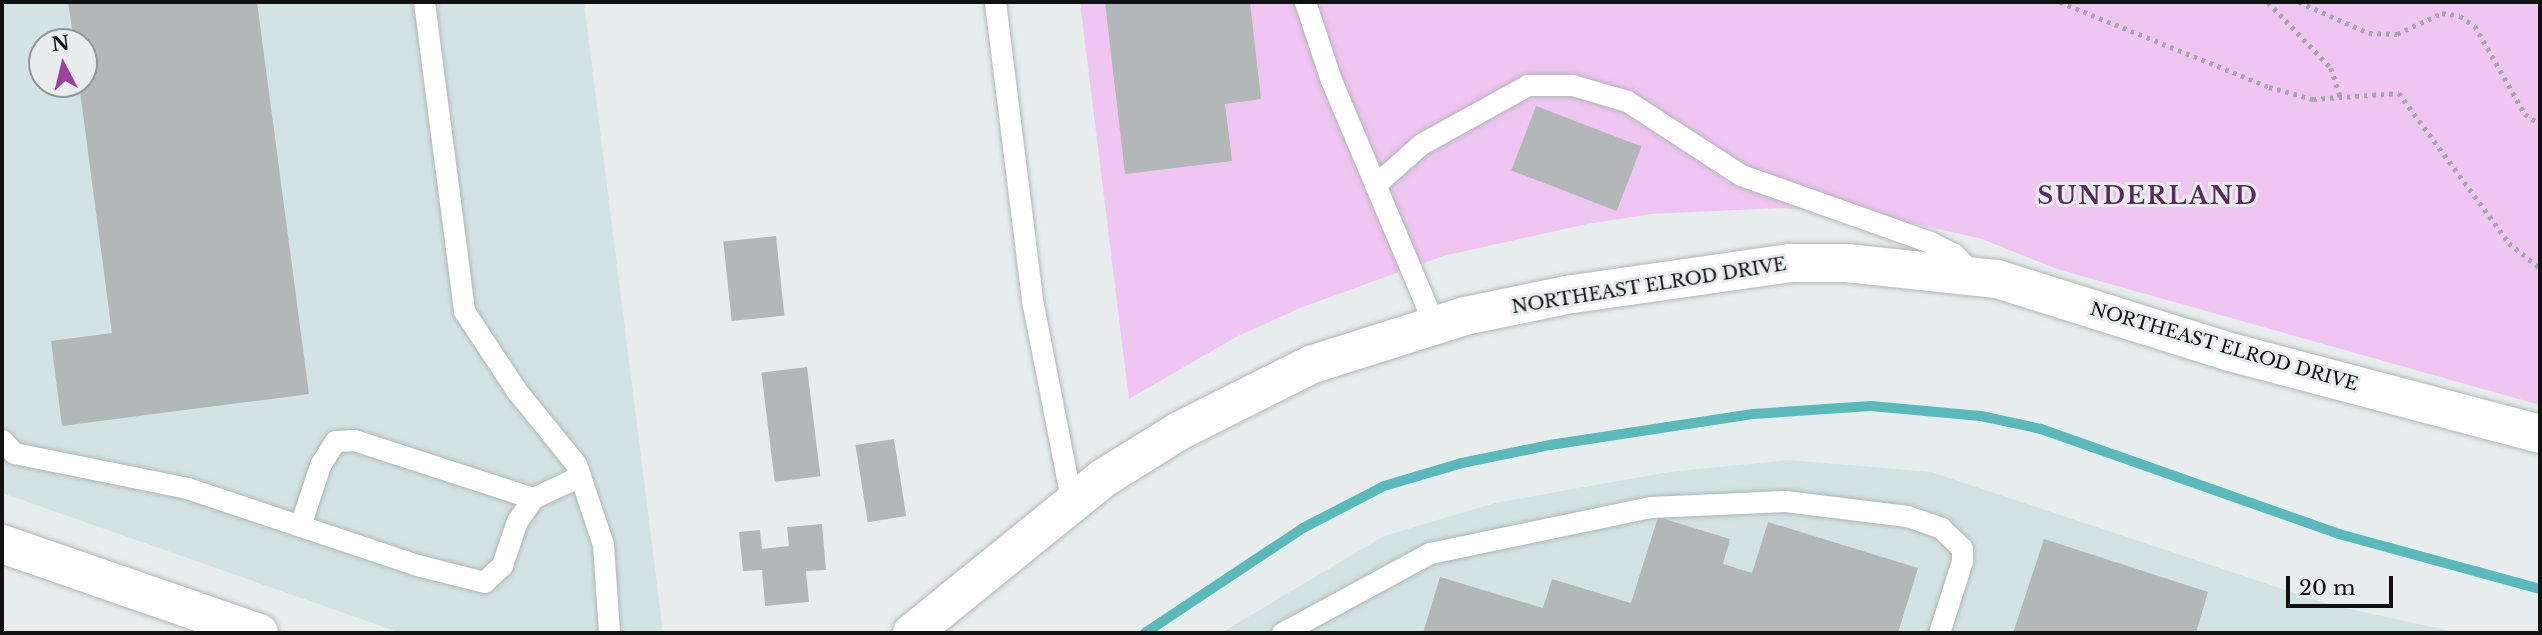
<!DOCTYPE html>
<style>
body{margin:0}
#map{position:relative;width:2542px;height:635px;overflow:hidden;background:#e7eded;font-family:"Libre Baskerville",serif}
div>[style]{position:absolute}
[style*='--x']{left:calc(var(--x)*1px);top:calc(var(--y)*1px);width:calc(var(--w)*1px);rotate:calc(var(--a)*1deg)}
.built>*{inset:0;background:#d3e3e3}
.green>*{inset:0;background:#efc5f1}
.stream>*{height:10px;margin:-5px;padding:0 5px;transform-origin:5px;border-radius:5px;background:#59b9bb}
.building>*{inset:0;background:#b2b8b8;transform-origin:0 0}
.path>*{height:4.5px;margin-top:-2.25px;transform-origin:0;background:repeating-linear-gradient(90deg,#a3a8a8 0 3.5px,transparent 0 8.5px)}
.roads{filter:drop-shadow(0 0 2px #b0b6b6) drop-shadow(0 0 2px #b0b6b6)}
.service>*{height:21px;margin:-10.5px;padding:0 10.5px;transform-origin:10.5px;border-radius:10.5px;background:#fff}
.minor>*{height:38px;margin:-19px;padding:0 19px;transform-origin:19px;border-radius:19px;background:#fff}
span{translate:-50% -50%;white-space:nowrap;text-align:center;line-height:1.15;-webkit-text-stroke:6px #e7eded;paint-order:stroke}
.street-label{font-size:18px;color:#101212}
.district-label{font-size:24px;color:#592a5d;font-weight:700;letter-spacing:2px}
.frame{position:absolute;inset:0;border:4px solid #101212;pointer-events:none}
.north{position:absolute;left:28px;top:28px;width:70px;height:70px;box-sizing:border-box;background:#e7eded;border:2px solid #919595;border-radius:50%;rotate:353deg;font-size:19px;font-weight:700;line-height:28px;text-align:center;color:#101212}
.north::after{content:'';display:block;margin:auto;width:24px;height:32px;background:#9f3fa6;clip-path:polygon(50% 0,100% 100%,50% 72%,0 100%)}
.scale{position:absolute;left:2286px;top:576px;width:107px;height:32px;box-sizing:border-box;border:4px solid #101212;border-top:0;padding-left:9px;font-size:21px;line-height:24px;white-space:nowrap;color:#101212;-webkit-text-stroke:5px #e7eded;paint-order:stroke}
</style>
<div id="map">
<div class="built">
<div style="clip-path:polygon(evenodd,2px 2px,584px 2px,663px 633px,401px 633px,2px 493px,2px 2px,42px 42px,84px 42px,84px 84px,42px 84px,42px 42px)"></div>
<div style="clip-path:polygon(1789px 460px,1931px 472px,2331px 605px,2460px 633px,1221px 633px,1384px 536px,1495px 503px,1669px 472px)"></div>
</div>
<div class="green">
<div style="clip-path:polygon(1080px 2px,2540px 2px,2540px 405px,2057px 269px,1982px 239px,1866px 212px,1780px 208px,1651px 214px,1587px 224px,1443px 256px,1300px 308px,1236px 337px,1129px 399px)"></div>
</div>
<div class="stream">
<div style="--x:1145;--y:633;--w:190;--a:-33.6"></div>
<div style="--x:1303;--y:528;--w:91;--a:-27.4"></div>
<div style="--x:1384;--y:486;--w:81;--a:-16.4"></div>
<div style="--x:1462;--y:463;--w:90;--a:-11.6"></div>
<div style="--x:1550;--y:445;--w:205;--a:-8.7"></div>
<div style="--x:1753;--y:414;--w:118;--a:-3.9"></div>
<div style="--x:1871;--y:406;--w:110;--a:5.2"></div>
<div style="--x:1981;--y:416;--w:61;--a:12.2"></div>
<div style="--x:2041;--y:429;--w:316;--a:19.4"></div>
<div style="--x:2339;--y:534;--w:208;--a:15.3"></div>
</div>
<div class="building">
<div style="clip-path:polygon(68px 2px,257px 2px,309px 394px,62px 426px,51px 341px,112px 333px,79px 84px,84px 84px,84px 42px,74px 42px)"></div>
<div style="clip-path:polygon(1105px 2px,1250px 2px,1261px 99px,1225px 104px,1232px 161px,1125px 174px)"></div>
<div style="left:1536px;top:106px;width:113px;height:69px;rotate:21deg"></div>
<div style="left:776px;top:236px;width:80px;height:53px;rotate:84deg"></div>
<div style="left:807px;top:367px;width:110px;height:46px;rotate:83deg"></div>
<div style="left:894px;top:439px;width:78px;height:39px;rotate:81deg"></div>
<div style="clip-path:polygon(1658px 517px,1730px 539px,1723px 564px,1752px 573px,1768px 522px,1918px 568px,1898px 633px,1423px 633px,1440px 577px,1543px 608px,1552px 579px,1631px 603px)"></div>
<div style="clip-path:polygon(822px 524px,826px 570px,806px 571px,809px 602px,765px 606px,762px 570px,743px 571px,739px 532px,760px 530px,762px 549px,789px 546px,787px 527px)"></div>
<div style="clip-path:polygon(2044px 539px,2208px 592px,2196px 633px,2013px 633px)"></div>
</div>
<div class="path">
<div style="--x:2060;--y:2;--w:226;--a:22.1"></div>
<div style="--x:2269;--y:87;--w:46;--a:15.3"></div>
<div style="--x:2313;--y:99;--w:86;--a:-4"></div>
<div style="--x:2399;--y:93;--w:186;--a:53.7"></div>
<div style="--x:2509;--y:243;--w:40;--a:39"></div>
<div style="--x:2268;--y:2;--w:91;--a:46.3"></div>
<div style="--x:2331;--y:68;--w:32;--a:72"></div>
<div style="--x:2299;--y:2;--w:77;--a:23.9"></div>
<div style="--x:2369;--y:33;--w:28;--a:2"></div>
<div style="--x:2397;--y:34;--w:50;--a:-25"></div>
<div style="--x:2442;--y:13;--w:18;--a:9"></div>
<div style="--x:2460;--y:16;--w:18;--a:34"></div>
<div style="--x:2475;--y:26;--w:101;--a:60.4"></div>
<div style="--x:2525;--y:114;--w:18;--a:34"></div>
</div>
<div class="roads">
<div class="service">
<div style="--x:424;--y:2;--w:312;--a:82.6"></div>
<div style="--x:464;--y:311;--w:95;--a:56.6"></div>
<div style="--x:516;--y:390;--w:95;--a:51"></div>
<div style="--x:576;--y:464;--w:84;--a:71.4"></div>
<div style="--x:603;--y:544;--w:89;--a:86.1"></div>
<div style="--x:995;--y:2;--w:305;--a:82.9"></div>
<div style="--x:1033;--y:305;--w:202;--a:78.9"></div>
<div style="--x:1305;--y:2;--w:82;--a:71.6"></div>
<div style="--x:1331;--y:80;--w:265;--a:67.1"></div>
<div style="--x:1375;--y:185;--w:62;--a:-41.7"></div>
<div style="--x:1421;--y:144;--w:122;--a:-28.9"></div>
<div style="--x:1528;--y:85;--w:44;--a:0"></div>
<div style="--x:1572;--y:85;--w:57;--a:16.2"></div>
<div style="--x:1627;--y:101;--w:136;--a:33"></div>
<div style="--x:1741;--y:175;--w:201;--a:19.5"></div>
<div style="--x:1930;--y:242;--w:27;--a:27"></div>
<div style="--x:1954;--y:254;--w:28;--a:46"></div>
<div style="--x:2;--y:440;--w:18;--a:47"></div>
<div style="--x:14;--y:453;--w:177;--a:11.4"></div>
<div style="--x:187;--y:488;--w:243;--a:18.5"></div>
<div style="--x:417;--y:565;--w:69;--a:14.2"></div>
<div style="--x:484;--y:582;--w:25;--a:-43"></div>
<div style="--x:502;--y:565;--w:46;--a:-71.2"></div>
<div style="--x:517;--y:521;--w:28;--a:-55"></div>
<div style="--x:533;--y:498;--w:52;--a:-25.1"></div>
<div style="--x:300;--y:526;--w:64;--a:-71.8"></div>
<div style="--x:320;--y:465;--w:28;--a:-58"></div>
<div style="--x:335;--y:441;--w:19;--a:-3"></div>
<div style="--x:354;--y:440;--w:188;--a:18"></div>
<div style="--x:1282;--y:633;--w:168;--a:-28.4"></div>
<div style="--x:1430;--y:553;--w:225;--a:-11.8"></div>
<div style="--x:1650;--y:507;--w:135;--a:-2.5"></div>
<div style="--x:1785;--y:501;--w:123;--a:7"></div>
<div style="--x:1907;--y:516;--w:36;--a:19"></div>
<div style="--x:1941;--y:528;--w:29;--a:44"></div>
<div style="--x:1962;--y:548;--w:13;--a:90"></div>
<div style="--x:1962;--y:561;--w:76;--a:107.7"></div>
</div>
<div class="minor">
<div style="--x:2;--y:544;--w:272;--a:19.1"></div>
<div style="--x:912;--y:633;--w:245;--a:-39"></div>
<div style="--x:1102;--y:479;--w:91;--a:-31.9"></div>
<div style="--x:1179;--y:431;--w:150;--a:-26.6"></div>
<div style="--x:1313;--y:364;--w:159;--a:-17.5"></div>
<div style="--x:1465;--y:316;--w:103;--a:-11.7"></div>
<div style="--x:1566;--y:295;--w:226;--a:-8.1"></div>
<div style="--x:1790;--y:263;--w:57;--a:0"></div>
<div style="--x:1847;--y:263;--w:151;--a:6.1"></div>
<div style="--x:1997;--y:279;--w:244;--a:17.4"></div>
<div style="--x:2230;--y:352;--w:321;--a:14.8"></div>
</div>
</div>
<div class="street-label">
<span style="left:1649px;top:286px;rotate:-9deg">NORTHEAST ELROD DRIVE</span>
<span style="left:2224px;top:347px;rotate:16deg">NORTHEAST ELROD DRIVE</span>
</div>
<div class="district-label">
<span style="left:2148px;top:196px">SUNDERLAND</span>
</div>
<div class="frame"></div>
<div class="north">N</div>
<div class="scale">20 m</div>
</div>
